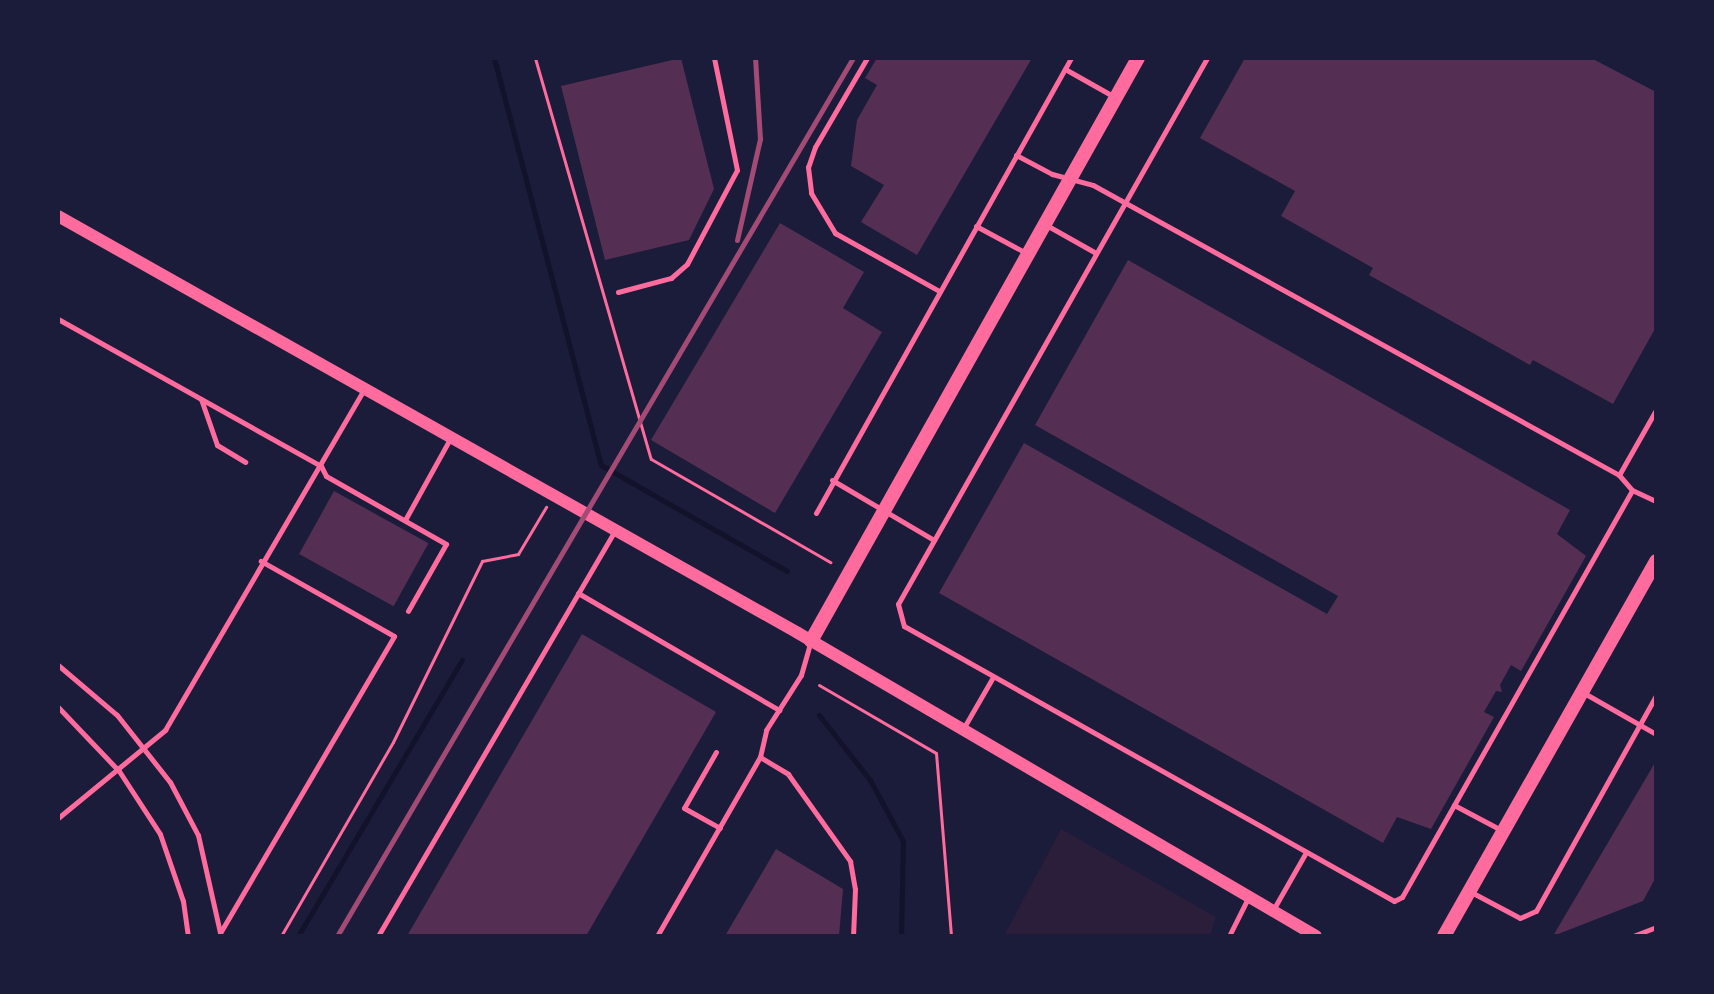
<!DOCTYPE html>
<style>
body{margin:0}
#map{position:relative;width:1714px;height:994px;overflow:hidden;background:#1b1b3a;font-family:"Fira Sans Condensed",sans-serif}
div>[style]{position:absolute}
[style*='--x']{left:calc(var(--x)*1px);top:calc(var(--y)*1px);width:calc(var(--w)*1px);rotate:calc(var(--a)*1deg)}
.green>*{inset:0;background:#2a1e3b}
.stream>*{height:5px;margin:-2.5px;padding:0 2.5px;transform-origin:2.5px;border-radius:2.5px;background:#12122b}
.building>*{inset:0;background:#542f53;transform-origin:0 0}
.path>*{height:3px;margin:-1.5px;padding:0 1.5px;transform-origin:1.5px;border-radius:1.5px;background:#ff6b9d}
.service>*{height:5px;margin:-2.5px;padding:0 2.5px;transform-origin:2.5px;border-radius:2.5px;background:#ff6b9d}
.tertiary>*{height:12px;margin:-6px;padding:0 6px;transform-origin:6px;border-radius:6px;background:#ff6b9d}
.secondary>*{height:14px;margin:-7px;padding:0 7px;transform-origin:7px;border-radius:7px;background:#ff6b9d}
.rail>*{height:5px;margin:-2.5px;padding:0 2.5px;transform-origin:2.5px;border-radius:2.5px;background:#a44b75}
span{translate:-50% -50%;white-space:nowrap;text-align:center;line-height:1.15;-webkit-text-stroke:6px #1b1b3a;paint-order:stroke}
.frame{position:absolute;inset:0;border:60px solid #1b1b3a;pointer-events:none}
</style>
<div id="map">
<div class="green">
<div style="clip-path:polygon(1061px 829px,1216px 917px,1210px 936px,1004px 936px)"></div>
</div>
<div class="stream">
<div style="--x:494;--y:58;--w:421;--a:75.3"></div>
<div style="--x:601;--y:465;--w:214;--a:29.7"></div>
<div style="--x:819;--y:715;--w:83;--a:51.9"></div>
<div style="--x:870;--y:780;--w:69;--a:61.6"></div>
<div style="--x:903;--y:841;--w:95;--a:91.2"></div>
<div style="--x:298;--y:936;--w:321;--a:-59.3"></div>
</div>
<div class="building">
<div style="clip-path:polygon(681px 58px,714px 189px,689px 240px,605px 260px,561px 86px)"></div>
<div style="clip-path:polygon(877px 58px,1032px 58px,917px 255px,861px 222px,884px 185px,851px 166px,857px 120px,877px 85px,865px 78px)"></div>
<div style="clip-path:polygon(1245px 58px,1591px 58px,1656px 92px,1656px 327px,1613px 404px,1533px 360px,1530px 365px,1369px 275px,1373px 268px,1281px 216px,1295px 191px,1200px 138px)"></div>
<div style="clip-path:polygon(780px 223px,864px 272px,843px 308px,882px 332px,775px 513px,651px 440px)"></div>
<div style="clip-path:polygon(1128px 260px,1570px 510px,1557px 534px,1586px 556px,1521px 671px,1511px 665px,1500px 685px,1502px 692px,1496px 691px,1484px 712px,1494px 717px,1431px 829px,1397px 817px,1383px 843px,939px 593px,1024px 443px,1327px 614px,1338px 596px,1035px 425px)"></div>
<div style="left:334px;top:491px;width:108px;height:72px;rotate:29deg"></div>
<div style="clip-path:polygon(582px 634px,716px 712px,586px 936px,407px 936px)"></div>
<div style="clip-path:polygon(1656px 761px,1656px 877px,1643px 901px,1553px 936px)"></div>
<div style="clip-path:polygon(776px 849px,843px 889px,839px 936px,725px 936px)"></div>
</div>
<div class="path">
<div style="--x:535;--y:58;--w:417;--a:73.9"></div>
<div style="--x:651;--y:459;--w:207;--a:29.9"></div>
<div style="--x:819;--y:685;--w:135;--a:30.2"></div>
<div style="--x:936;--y:753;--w:184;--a:85.3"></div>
<div style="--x:281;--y:936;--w:224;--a:-60"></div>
<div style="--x:393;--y:742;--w:202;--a:-63.8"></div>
<div style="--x:482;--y:561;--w:37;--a:-11"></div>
<div style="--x:518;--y:554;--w:55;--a:-59.2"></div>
</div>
<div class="service">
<div style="--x:867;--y:58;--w:103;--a:120.3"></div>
<div style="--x:815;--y:147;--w:21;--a:109"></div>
<div style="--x:808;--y:167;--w:26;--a:83"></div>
<div style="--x:811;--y:193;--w:47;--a:59"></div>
<div style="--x:835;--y:233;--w:119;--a:29.1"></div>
<div style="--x:1207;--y:58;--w:627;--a:119.51"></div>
<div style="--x:898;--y:604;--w:23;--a:75"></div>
<div style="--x:904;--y:626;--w:562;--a:29.3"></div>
<div style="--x:1394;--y:901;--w:9;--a:-27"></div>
<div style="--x:1402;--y:897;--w:467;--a:-60.5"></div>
<div style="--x:1065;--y:69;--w:55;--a:29.4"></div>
<div style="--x:1016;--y:155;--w:41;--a:27.8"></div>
<div style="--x:1052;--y:174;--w:42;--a:15"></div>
<div style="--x:1093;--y:185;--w:601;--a:28.87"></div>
<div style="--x:1619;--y:475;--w:20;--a:49"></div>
<div style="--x:1632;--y:490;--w:26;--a:25"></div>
<div style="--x:976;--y:226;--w:59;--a:28.3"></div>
<div style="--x:1048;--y:226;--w:55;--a:29.4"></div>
<div style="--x:618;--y:292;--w:55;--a:-14.8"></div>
<div style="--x:671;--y:278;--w:21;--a:-41"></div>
<div style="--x:687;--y:264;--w:106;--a:-62"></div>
<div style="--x:737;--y:170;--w:114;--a:-101.6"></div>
<div style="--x:58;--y:319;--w:301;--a:29.2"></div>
<div style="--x:321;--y:466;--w:11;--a:63"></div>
<div style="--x:326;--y:476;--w:138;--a:29.5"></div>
<div style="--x:446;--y:544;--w:77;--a:119.6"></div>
<div style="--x:201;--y:399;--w:49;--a:70.8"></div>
<div style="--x:217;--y:445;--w:33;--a:31"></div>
<div style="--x:1619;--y:475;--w:75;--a:-60.4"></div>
<div style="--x:832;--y:480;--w:118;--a:30.5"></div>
<div style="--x:816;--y:513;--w:522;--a:-60.73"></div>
<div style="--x:405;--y:520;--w:95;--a:-61"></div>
<div style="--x:578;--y:593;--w:233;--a:30.2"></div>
<div style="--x:58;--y:665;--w:77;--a:40.3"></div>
<div style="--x:117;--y:715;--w:85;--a:51.7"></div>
<div style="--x:170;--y:782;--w:60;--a:62.2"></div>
<div style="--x:198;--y:835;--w:100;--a:77.3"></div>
<div style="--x:220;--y:933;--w:344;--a:-59.6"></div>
<div style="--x:394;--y:636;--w:153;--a:-150.6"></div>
<div style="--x:1584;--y:693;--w:83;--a:29.7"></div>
<div style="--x:58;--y:707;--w:88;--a:46.4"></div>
<div style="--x:119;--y:771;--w:75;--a:56.9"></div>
<div style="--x:160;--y:834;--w:71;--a:71.1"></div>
<div style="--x:183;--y:901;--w:35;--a:82"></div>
<div style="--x:963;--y:729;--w:60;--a:-60"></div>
<div style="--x:716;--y:752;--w:64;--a:119.7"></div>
<div style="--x:684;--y:808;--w:41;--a:29.1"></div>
<div style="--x:760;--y:757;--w:33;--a:31"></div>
<div style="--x:788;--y:774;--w:107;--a:54.5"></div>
<div style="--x:850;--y:861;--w:28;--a:80"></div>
<div style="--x:855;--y:889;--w:47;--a:92.4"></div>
<div style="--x:1454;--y:805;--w:55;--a:28"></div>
<div style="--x:58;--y:818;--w:139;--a:-39.4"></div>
<div style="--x:165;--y:730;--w:394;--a:-59.7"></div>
<div style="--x:1471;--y:892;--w:55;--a:28"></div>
<div style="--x:1520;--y:918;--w:17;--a:-24"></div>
<div style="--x:1536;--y:911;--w:247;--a:-60.9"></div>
<div style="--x:1273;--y:910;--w:64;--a:-60.3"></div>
<div style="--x:378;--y:936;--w:469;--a:-59.7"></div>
<div style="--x:657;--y:936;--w:207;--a:-60.1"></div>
<div style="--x:760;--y:757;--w:28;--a:-77"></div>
<div style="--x:766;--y:730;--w:65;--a:-57.5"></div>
<div style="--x:801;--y:675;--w:35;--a:-74"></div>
<div style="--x:1229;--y:936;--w:42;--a:-63.4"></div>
<div style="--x:1633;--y:936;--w:25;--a:-21"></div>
</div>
<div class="tertiary">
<div style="--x:58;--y:216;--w:849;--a:29.4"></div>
<div style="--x:798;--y:633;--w:600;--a:30.33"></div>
</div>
<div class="secondary">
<div style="--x:811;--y:641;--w:668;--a:-60.71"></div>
<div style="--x:1444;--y:936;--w:431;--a:-60.5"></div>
</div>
<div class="rail">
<div style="--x:737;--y:240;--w:104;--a:-77.2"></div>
<div style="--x:760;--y:139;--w:81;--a:-93.5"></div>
<div style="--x:337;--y:936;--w:1018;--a:-59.56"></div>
</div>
<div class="frame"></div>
</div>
